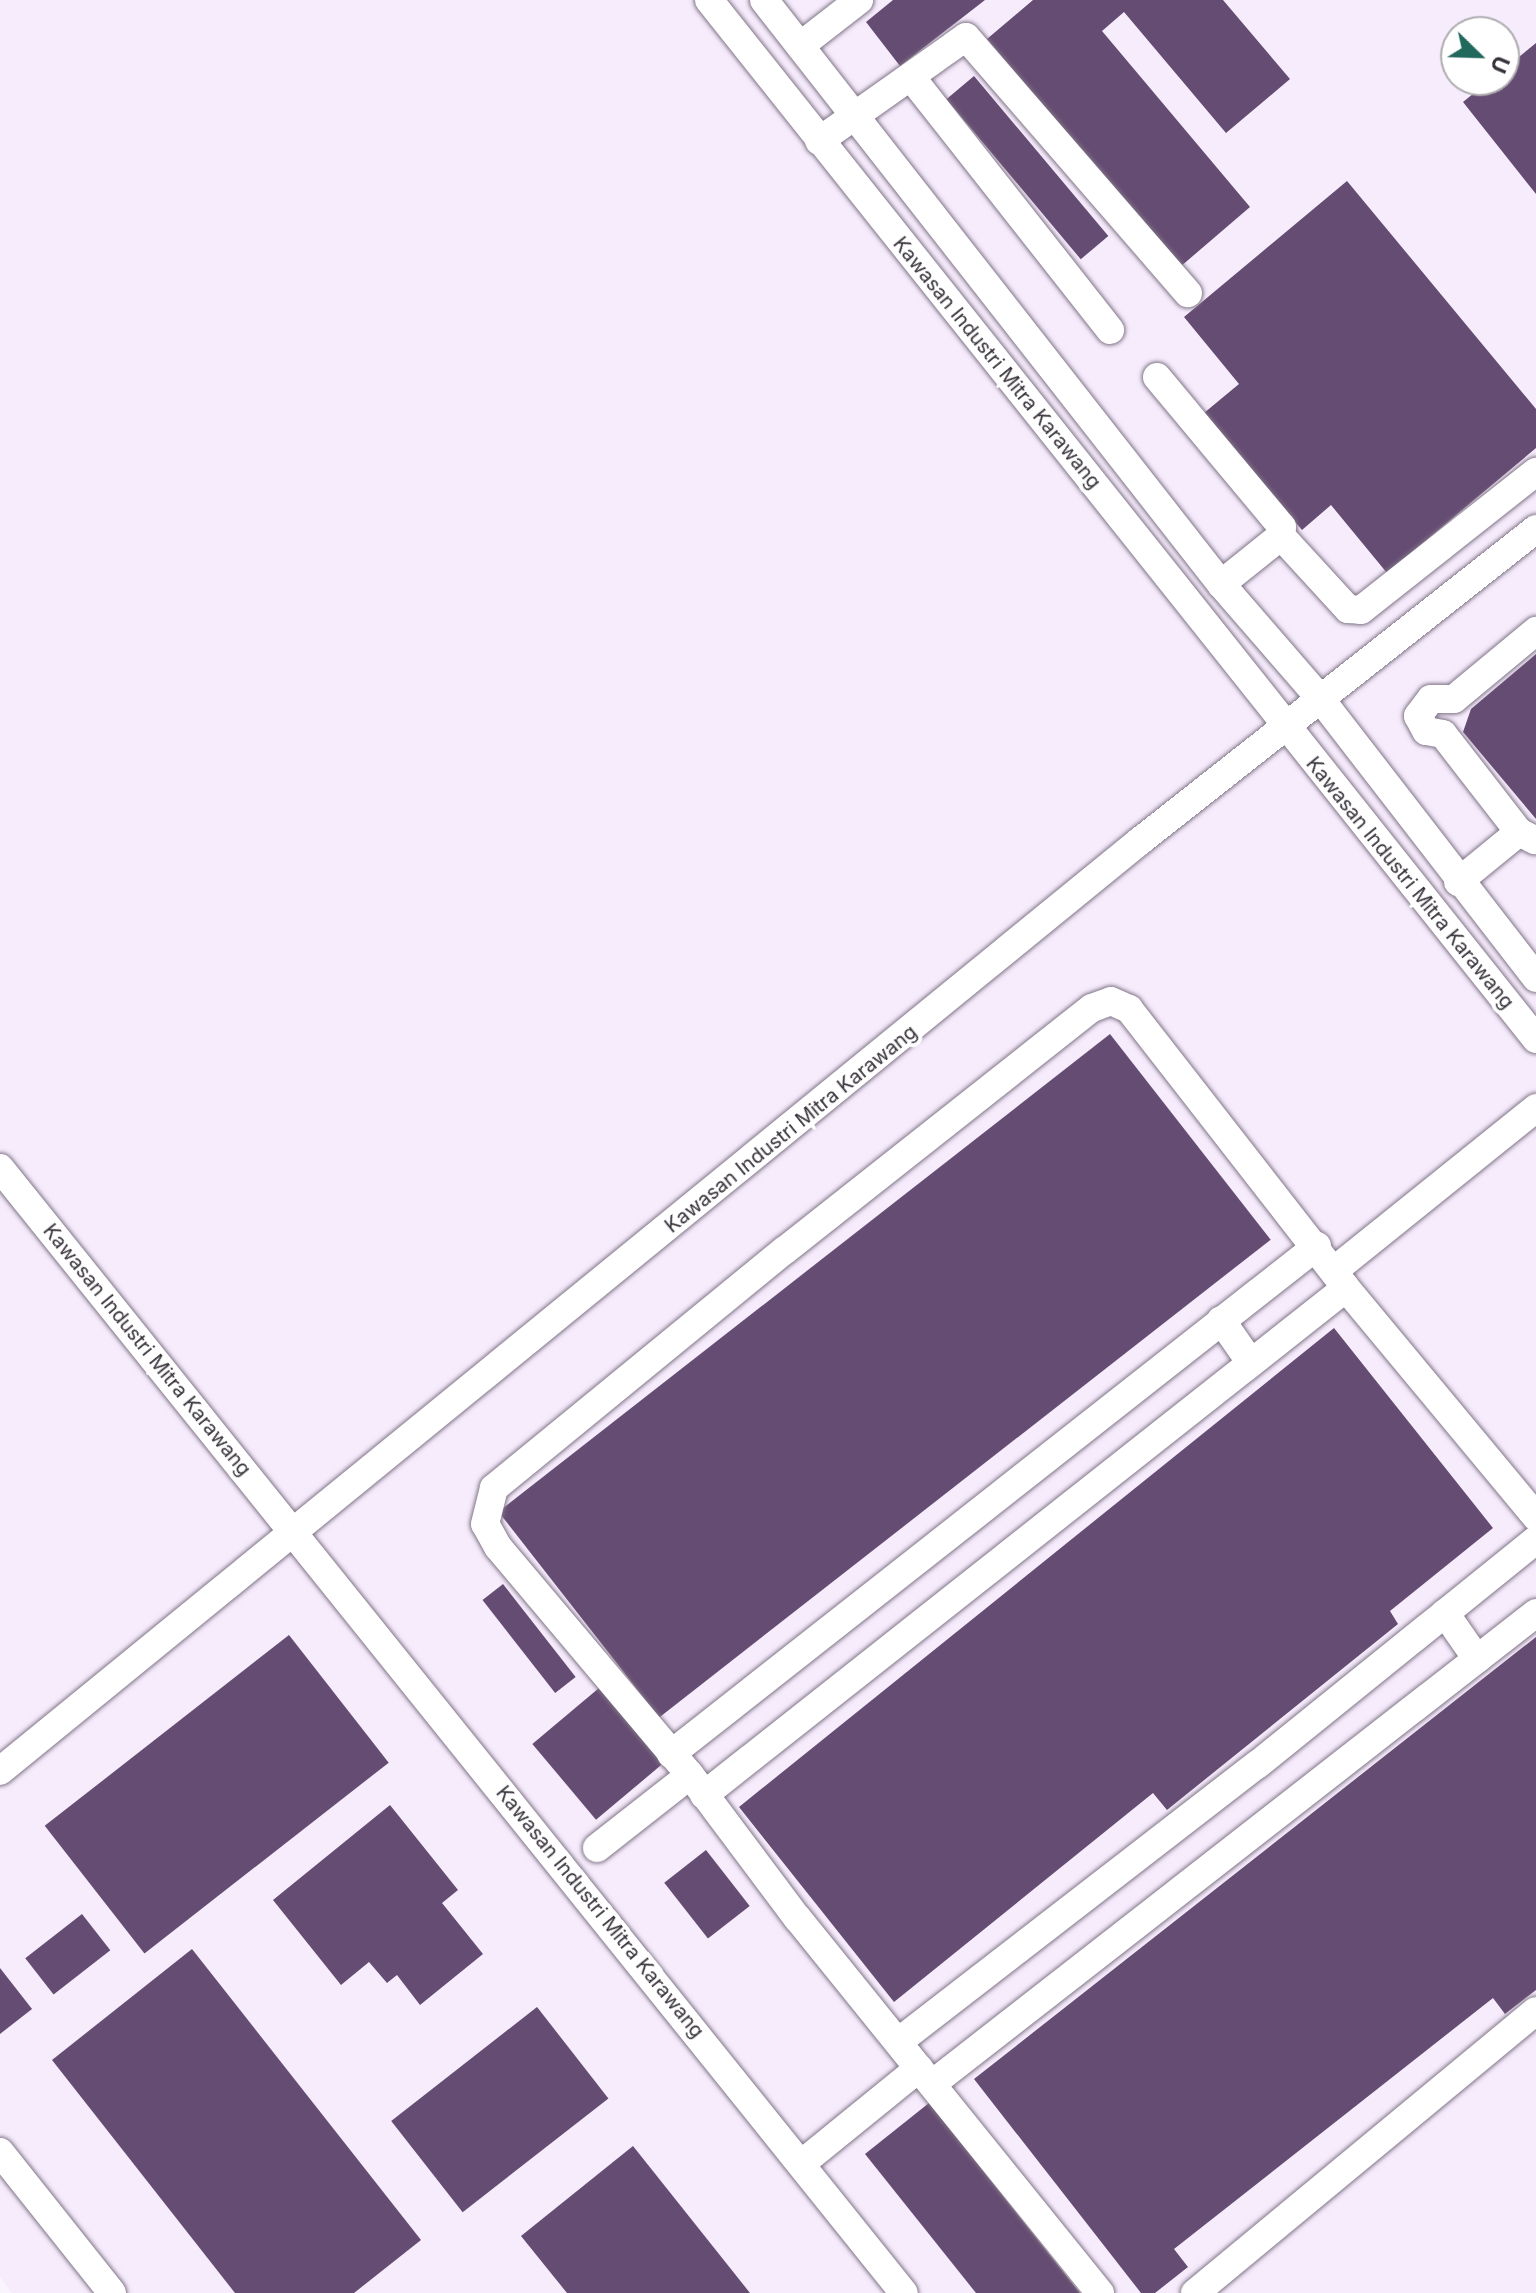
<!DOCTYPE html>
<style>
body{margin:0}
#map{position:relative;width:1536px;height:2293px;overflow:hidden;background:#faf5fd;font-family:Inter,sans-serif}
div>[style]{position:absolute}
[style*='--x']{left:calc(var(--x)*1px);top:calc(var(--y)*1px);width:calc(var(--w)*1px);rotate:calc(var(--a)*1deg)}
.built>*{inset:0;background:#f6ecfc}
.building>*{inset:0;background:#654c72;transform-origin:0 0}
.roads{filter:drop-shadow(0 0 2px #807587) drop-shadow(0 0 2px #807587)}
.minor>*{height:28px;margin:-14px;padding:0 14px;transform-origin:14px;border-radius:14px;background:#fff}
span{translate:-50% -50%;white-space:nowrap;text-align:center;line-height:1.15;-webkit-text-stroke:8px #fff;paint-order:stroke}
.street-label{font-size:20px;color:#363139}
.north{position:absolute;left:1440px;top:16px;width:80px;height:80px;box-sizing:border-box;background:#fff;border:2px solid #afadb0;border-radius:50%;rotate:113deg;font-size:22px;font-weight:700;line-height:32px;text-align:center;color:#363139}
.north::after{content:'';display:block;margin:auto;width:28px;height:36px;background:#21685d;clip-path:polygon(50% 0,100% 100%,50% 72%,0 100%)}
</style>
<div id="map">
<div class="built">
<div style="clip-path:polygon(evenodd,0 0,1536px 0,1536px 2293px,12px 2293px,0 2277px,0 0,1456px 32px,1504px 32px,1504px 80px,1456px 80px,1456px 32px)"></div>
</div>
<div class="building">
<div style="clip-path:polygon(893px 0,985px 0,900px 66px,866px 22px)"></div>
<div style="clip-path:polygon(1033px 0,1223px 0,1290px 79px,1226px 133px,1124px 12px,1102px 31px,1250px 207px,1180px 267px,987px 39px)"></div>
<div style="clip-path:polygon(1536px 43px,1536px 194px,1463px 102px,1490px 80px,1504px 80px,1504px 69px)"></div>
<div style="left:974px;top:76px;width:209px;height:36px;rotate:50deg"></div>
<div style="clip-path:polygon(1347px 181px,1536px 409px,1536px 448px,1387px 573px,1331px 505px,1302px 530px,1204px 413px,1239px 384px,1184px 317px)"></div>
<div style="clip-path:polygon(1536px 654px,1536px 819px,1463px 732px,1471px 709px)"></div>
<div style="left:1110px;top:1034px;width:261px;height:776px;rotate:52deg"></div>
<div style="clip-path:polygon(1334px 1328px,1493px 1528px,1390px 1611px,1398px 1624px,1167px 1810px,1153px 1793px,894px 2002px,739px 1807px)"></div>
<div style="left:503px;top:1584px;width:118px;height:26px;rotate:52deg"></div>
<div style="left:289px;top:1635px;width:162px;height:310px;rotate:52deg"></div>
<div style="clip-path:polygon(1536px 1637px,1536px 1990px,1505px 2014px,1493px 1998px,1174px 2249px,1188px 2267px,1155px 2293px,1141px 2293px,974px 2079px)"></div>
<div style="left:599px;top:1688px;width:99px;height:87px;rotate:50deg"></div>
<div style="clip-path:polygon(390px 1805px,458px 1890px,442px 1903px,483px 1954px,420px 2005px,397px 1975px,387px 1983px,369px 1962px,341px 1985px,273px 1900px)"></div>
<div style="left:706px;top:1850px;width:71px;height:53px;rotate:52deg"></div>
<div style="left:82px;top:1914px;width:46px;height:72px;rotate:52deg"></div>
<div style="clip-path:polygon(192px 1949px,421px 2240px,354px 2293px,235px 2293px,52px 2060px)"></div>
<div style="clip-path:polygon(0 1968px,32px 2009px,0 2034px)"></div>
<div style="left:537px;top:2007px;width:116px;height:185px;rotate:52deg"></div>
<div style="clip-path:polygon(929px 2103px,1080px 2293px,976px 2293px,865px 2154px)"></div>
<div style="clip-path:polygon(633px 2146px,750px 2293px,567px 2293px,521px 2236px)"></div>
</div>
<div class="roads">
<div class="minor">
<div style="--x:709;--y:0;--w:1328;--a:51.48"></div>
<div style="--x:764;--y:0;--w:742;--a:51.96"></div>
<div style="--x:1221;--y:584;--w:150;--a:49.1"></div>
<div style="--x:1319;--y:697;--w:355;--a:52.3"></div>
<div style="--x:800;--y:46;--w:75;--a:-37.9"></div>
<div style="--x:911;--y:77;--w:322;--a:51.8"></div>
<div style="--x:819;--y:141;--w:180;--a:-35.3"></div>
<div style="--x:966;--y:37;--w:339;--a:49.1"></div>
<div style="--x:1157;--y:377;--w:195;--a:50.2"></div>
<div style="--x:1282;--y:527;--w:9;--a:96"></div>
<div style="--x:1281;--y:536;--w:77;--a:141.3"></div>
<div style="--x:1281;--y:536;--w:99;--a:47.5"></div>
<div style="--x:1348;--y:609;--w:13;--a:4"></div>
<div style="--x:1361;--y:610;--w:223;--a:-38.3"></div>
<div style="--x:1519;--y:832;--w:124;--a:-127.8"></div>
<div style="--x:1443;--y:734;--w:17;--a:-170"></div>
<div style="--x:1426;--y:731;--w:17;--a:-118"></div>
<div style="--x:1418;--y:716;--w:21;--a:-53"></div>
<div style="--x:1431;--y:699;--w:23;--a:0"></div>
<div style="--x:1454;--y:699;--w:107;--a:-39.7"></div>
<div style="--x:1458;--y:882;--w:79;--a:-39.3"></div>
<div style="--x:1519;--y:832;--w:18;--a:27"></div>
<div style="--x:0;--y:1168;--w:1443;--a:51.22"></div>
<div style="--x:1336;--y:1269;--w:257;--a:-38.8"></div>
<div style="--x:1221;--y:1320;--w:52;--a:55.1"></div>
<div style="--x:1445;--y:1613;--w:56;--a:55.2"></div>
<div style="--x:671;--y:1754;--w:822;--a:-38.18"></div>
<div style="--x:0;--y:1771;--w:1471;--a:-39.21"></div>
<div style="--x:1140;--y:841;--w:504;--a:-38.23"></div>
<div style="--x:704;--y:1795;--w:818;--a:-38.3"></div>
<div style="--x:597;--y:1848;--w:118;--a:-38.1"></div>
<div style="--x:898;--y:2042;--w:453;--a:-37.7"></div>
<div style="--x:1257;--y:1765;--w:358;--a:-38.9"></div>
<div style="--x:932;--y:2084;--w:766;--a:-37.95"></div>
<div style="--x:0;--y:2152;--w:180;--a:51.5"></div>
<div style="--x:801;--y:2164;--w:152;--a:-39.1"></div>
<div style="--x:1100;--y:2293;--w:482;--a:-128.9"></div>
<div style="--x:797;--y:1918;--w:179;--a:-126.8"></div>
<div style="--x:690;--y:1775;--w:298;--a:-130.1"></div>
<div style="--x:498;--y:1547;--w:26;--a:-119"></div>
<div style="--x:485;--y:1524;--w:37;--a:-76"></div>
<div style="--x:494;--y:1488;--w:375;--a:-39.3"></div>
<div style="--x:784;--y:1251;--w:392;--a:-38.3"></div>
<div style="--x:1092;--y:1008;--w:20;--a:-20"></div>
<div style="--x:1111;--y:1001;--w:20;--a:24"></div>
<div style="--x:1129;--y:1009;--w:353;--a:52.1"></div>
<div style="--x:1346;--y:1288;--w:298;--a:50.3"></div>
<div style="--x:1195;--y:2293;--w:442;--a:-39.6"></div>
</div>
</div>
<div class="street-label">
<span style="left:997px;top:363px;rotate:51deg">Kawasan Industri Mitra Karawang</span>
<span style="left:1410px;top:883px;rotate:51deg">Kawasan Industri Mitra Karawang</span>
<span style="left:791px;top:1129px;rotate:-39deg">Kawasan Industri Mitra Karawang</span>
<span style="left:147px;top:1350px;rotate:51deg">Kawasan Industri Mitra Karawang</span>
<span style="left:600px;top:1912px;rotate:51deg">Kawasan Industri Mitra Karawang</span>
</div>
<div class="north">U</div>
</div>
